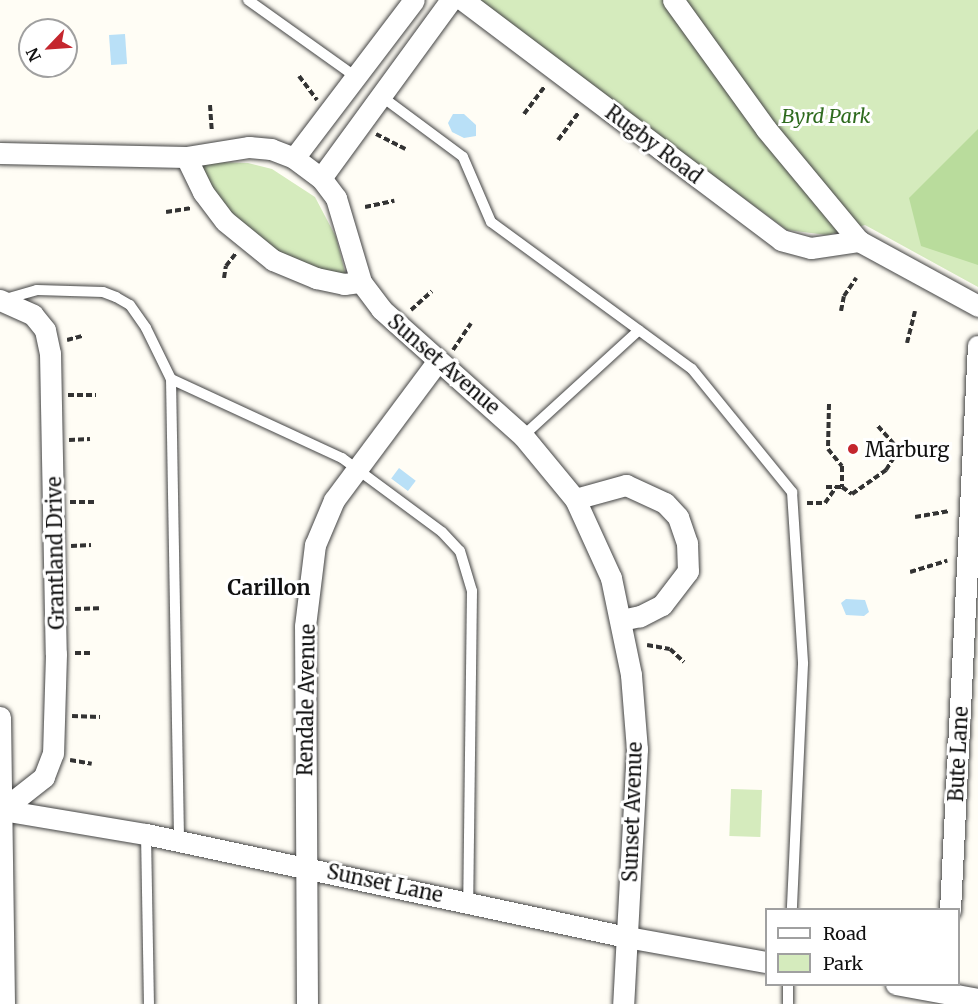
<!DOCTYPE html>
<style>
body{margin:0}
#map{position:relative;width:978px;height:1004px;overflow:hidden;background:#fffdf5;font-family:Merriweather,serif}
div>[style]{position:absolute}
[style*='--x']{left:calc(var(--x)*1px);top:calc(var(--y)*1px);width:calc(var(--w)*1px);rotate:calc(var(--a)*1deg)}
.green>*{inset:0;background:#d5ebbd;transform-origin:0 0}
.forest>*{inset:0;background:#b9dc9c}
.water>*{inset:0;background:#b9e0f7;transform-origin:0 0}
.path>*{height:4px;margin-top:-2px;transform-origin:0;background:repeating-linear-gradient(90deg,#333 0 6px,transparent 0 9px)}
.roads{filter:drop-shadow(0 0 2px #444) drop-shadow(0 0 2px #444)}
.lane>*{height:10px;margin:-5px;padding:0 5px;transform-origin:5px;border-radius:5px;background:#fff}
.street>*{height:21px;margin:-10.5px;padding:0 10.5px;transform-origin:10.5px;border-radius:10.5px;background:#fff}
.dots>*{width:16px;height:16px;translate:-50% -50%;box-sizing:border-box;border:3px solid #fff;border-radius:50%}
span{translate:-50% -50%;white-space:nowrap;text-align:center;line-height:1.15;-webkit-text-stroke:6px #fff;paint-order:stroke}
.park-label{font-size:20px;color:#2f6b1f;font-style:italic}
.street-label{font-size:20px;color:#111}
.poi-label{font-size:20px;color:#111}
.left{translate:0 -50%;text-align:left}
.neighbourhood-label{font-size:21px;color:#111;font-weight:700}
.legend{position:absolute;left:765px;top:908px;width:195px;height:78px;box-sizing:border-box;background:#fff;border:2px solid #a0a0a0;margin:0;padding:8px 10px;list-style:none;font-size:18px;color:#111}
.legend li{display:flex;align-items:center;gap:12px;height:30px}
.legend b{width:30px;border:2px solid #a0a0a0}
.north{position:absolute;left:18px;top:18px;width:60px;height:60px;box-sizing:border-box;background:#fff;border:2px solid #a0a0a0;border-radius:50%;rotate:245deg;font-size:16px;font-weight:700;line-height:24px;text-align:center;color:#111}
.north::after{content:'';display:block;margin:auto;width:21px;height:27px;background:#c4262e;clip-path:polygon(50% 0,100% 100%,50% 72%,0 100%)}
</style>
<div id="map">
<div class="green">
<div style="clip-path:polygon(476px 0,978px 0,978px 287px,865px 225px,827px 235px,787px 230px)"></div>
<div style="clip-path:polygon(216px 162px,248px 163px,272px 169px,315px 197px,336px 237px,346px 276px,293px 263px,220px 206px,197px 164px)"></div>
<div style="left:731px;top:789px;width:31px;height:47px;rotate:2deg"></div>
</div>
<div class="forest">
<div style="clip-path:polygon(978px 129px,978px 265px,921px 246px,909px 198px)"></div>
</div>
<div class="water">
<div style="left:125px;top:34px;width:30px;height:16px;rotate:86deg"></div>
<div style="clip-path:polygon(453px 114px,464px 114px,476px 125px,476px 136px,464px 138px,452px 132px,448px 123px)"></div>
<div style="left:399px;top:468px;width:21px;height:13px;rotate:37deg"></div>
<div style="clip-path:polygon(846px 599px,865px 600px,869px 612px,864px 616px,846px 615px,841px 603px)"></div>
</div>
<div class="path">
<div style="--x:299;--y:76;--w:30;--a:53"></div>
<div style="--x:210;--y:105;--w:27;--a:86"></div>
<div style="--x:524;--y:114;--w:35;--a:-53"></div>
<div style="--x:376;--y:134;--w:33;--a:27"></div>
<div style="--x:558;--y:140;--w:35;--a:-53"></div>
<div style="--x:365;--y:207;--w:30;--a:-12"></div>
<div style="--x:166;--y:212;--w:26;--a:-9"></div>
<div style="--x:224;--y:278;--w:12;--a:-81"></div>
<div style="--x:226;--y:266;--w:16;--a:-52"></div>
<div style="--x:411;--y:310;--w:28;--a:-42"></div>
<div style="--x:841;--y:311;--w:15;--a:-79"></div>
<div style="--x:844;--y:296;--w:22;--a:-56"></div>
<div style="--x:67;--y:340;--w:16;--a:-15"></div>
<div style="--x:907;--y:343;--w:33;--a:-76"></div>
<div style="--x:453;--y:350;--w:32;--a:-56"></div>
<div style="--x:68;--y:395;--w:28;--a:0"></div>
<div style="--x:829;--y:404;--w:45;--a:91.3"></div>
<div style="--x:828;--y:449;--w:22;--a:51"></div>
<div style="--x:842;--y:466;--w:21;--a:90"></div>
<div style="--x:69;--y:440;--w:21;--a:-3"></div>
<div style="--x:826;--y:487;--w:16;--a:0"></div>
<div style="--x:842;--y:487;--w:12;--a:35"></div>
<div style="--x:852;--y:494;--w:42;--a:-35.2"></div>
<div style="--x:886;--y:470;--w:19;--a:-58"></div>
<div style="--x:896;--y:454;--w:10;--a:-101"></div>
<div style="--x:894;--y:444;--w:24;--a:-132"></div>
<div style="--x:70;--y:502;--w:27;--a:0"></div>
<div style="--x:807;--y:503;--w:18;--a:0"></div>
<div style="--x:825;--y:503;--w:19;--a:-55"></div>
<div style="--x:915;--y:517;--w:35;--a:-10"></div>
<div style="--x:71;--y:546;--w:20;--a:-3"></div>
<div style="--x:910;--y:572;--w:39;--a:-17"></div>
<div style="--x:75;--y:609;--w:24;--a:-2"></div>
<div style="--x:647;--y:645;--w:23;--a:10"></div>
<div style="--x:670;--y:649;--w:19;--a:43"></div>
<div style="--x:75;--y:653;--w:17;--a:0"></div>
<div style="--x:72;--y:716;--w:28;--a:2"></div>
<div style="--x:70;--y:760;--w:22;--a:10"></div>
</div>
<div class="roads">
<div class="lane">
<div style="--x:248;--y:0;--w:133;--a:35.5"></div>
<div style="--x:381;--y:96;--w:102;--a:36.6"></div>
<div style="--x:463;--y:157;--w:71;--a:66.7"></div>
<div style="--x:491;--y:222;--w:249;--a:36.2"></div>
<div style="--x:692;--y:369;--w:159;--a:50.9"></div>
<div style="--x:792;--y:492;--w:172;--a:86.3"></div>
<div style="--x:803;--y:664;--w:246;--a:92.6"></div>
<div style="--x:2;--y:300;--w:36;--a:-16"></div>
<div style="--x:37;--y:290;--w:66;--a:1.7"></div>
<div style="--x:103;--y:292;--w:14;--a:21"></div>
<div style="--x:116;--y:297;--w:16;--a:30"></div>
<div style="--x:130;--y:305;--w:28;--a:55"></div>
<div style="--x:146;--y:328;--w:57;--a:63.9"></div>
<div style="--x:171;--y:379;--w:463;--a:89"></div>
<div style="--x:171;--y:379;--w:188;--a:24.8"></div>
<div style="--x:342;--y:458;--w:124;--a:36.5"></div>
<div style="--x:442;--y:532;--w:26;--a:47"></div>
<div style="--x:460;--y:551;--w:42;--a:73.3"></div>
<div style="--x:472;--y:591;--w:309;--a:90.7"></div>
<div style="--x:523;--y:436;--w:157;--a:-42.4"></div>
<div style="--x:146;--y:834;--w:170;--a:89"></div>
<div style="--x:788;--y:1004;--w:20;--a:-90"></div>
</div>
<div class="street">
<div style="--x:463;--y:0;--w:398;--a:37"></div>
<div style="--x:781;--y:240;--w:31;--a:15"></div>
<div style="--x:811;--y:248;--w:49;--a:-8.3"></div>
<div style="--x:673;--y:0;--w:159;--a:54.2"></div>
<div style="--x:766;--y:129;--w:146;--a:50.3"></div>
<div style="--x:859;--y:241;--w:136;--a:28.6"></div>
<div style="--x:0;--y:153;--w:186;--a:1.2"></div>
<div style="--x:186;--y:157;--w:64;--a:-9"></div>
<div style="--x:249;--y:147;--w:22;--a:5"></div>
<div style="--x:271;--y:149;--w:25;--a:21"></div>
<div style="--x:294;--y:158;--w:34;--a:37"></div>
<div style="--x:321;--y:178;--w:25;--a:53"></div>
<div style="--x:336;--y:198;--w:88;--a:73.4"></div>
<div style="--x:361;--y:282;--w:34;--a:53"></div>
<div style="--x:381;--y:309;--w:191;--a:41.8"></div>
<div style="--x:523;--y:436;--w:82;--a:50.5"></div>
<div style="--x:575;--y:499;--w:87;--a:65.5"></div>
<div style="--x:611;--y:578;--w:99;--a:78.3"></div>
<div style="--x:631;--y:675;--w:74;--a:85.4"></div>
<div style="--x:637;--y:749;--w:255;--a:93.1"></div>
<div style="--x:186;--y:157;--w:39;--a:64"></div>
<div style="--x:203;--y:192;--w:36;--a:53"></div>
<div style="--x:225;--y:221;--w:62;--a:39.1"></div>
<div style="--x:273;--y:260;--w:47;--a:22.7"></div>
<div style="--x:316;--y:278;--w:29;--a:12"></div>
<div style="--x:344;--y:284;--w:17;--a:-7"></div>
<div style="--x:294;--y:158;--w:198;--a:-52.8"></div>
<div style="--x:321;--y:178;--w:220;--a:-53.9"></div>
<div style="--x:0;--y:300;--w:36;--a:24"></div>
<div style="--x:33;--y:315;--w:19;--a:51"></div>
<div style="--x:45;--y:330;--w:24;--a:78"></div>
<div style="--x:50;--y:353;--w:301;--a:88.9"></div>
<div style="--x:56;--y:654;--w:99;--a:91.7"></div>
<div style="--x:53;--y:753;--w:26;--a:111"></div>
<div style="--x:44;--y:777;--w:53;--a:141.8"></div>
<div style="--x:575;--y:499;--w:53;--a:-15.4"></div>
<div style="--x:626;--y:485;--w:43;--a:24.8"></div>
<div style="--x:665;--y:503;--w:19;--a:47"></div>
<div style="--x:678;--y:517;--w:28;--a:71"></div>
<div style="--x:687;--y:543;--w:28;--a:88"></div>
<div style="--x:688;--y:571;--w:43;--a:127.4"></div>
<div style="--x:662;--y:605;--w:25;--a:153"></div>
<div style="--x:640;--y:616;--w:19;--a:168"></div>
<div style="--x:0;--y:717;--w:287;--a:89.2"></div>
<div style="--x:2;--y:810;--w:146;--a:9.5"></div>
<div style="--x:146;--y:834;--w:492;--a:12.1"></div>
<div style="--x:627;--y:937;--w:141;--a:10.2"></div>
<div style="--x:950;--y:910;--w:565;--a:-87.16"></div>
<div style="--x:896;--y:984;--w:83;--a:10.4"></div>
<div style="--x:307;--y:1004;--w:378;--a:-90.3"></div>
<div style="--x:305;--y:626;--w:82;--a:-83"></div>
<div style="--x:315;--y:545;--w:49;--a:-67.1"></div>
<div style="--x:334;--y:500;--w:172;--a:-53.3"></div>
</div>
</div>
<div class="dots">
<div style="left:853px;top:449px;background:#c4262e"></div>
</div>
<div class="park-label">
<span style="left:826px;top:115px">Byrd Park</span>
</div>
<div class="street-label">
<span style="left:654px;top:144px;rotate:37deg">Rugby Road</span>
<span style="left:444px;top:364px;rotate:41deg">Sunset Avenue</span>
<span style="left:55px;top:553px;rotate:-91deg">Grantland Drive</span>
<span style="left:306px;top:700px;rotate:-89deg">Rendale Avenue</span>
<span style="left:958px;top:754px;rotate:-87deg">Bute Lane</span>
<span style="left:632px;top:812px;rotate:-88deg">Sunset Avenue</span>
<span style="left:385px;top:883px;rotate:12deg">Sunset Lane</span>
</div>
<div class="poi-label">
<span class="left" style="left:865px;top:449px">Marburg</span>
</div>
<div class="neighbourhood-label">
<span style="left:269px;top:588px">Carillon</span>
</div>
<ul class="legend">
<li><b style="height:8px;background:#fff"></b>Road</li>
<li><b style="height:16px;background:#d5ebbd"></b>Park</li>
</ul>
<div class="north">N</div>
</div>
